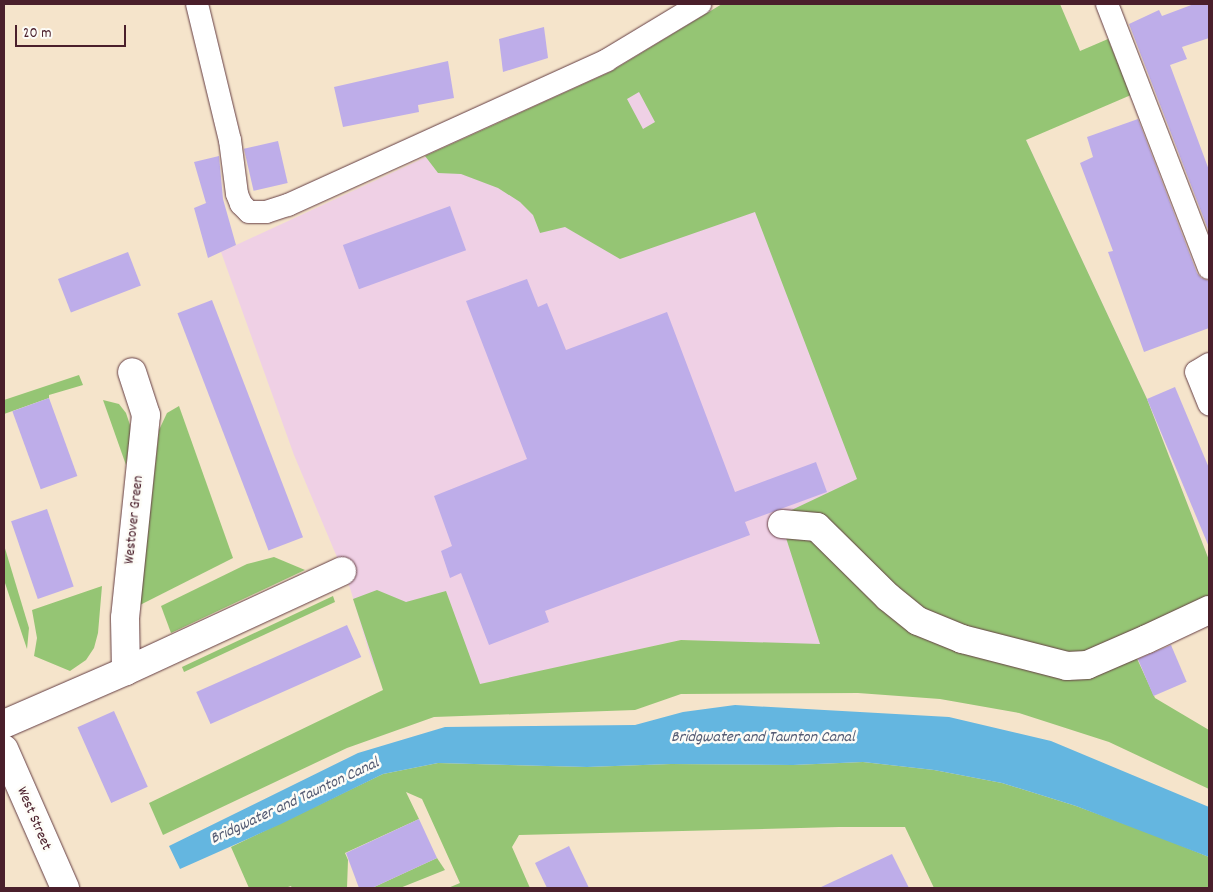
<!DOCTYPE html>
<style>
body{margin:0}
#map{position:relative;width:1213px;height:892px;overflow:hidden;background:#f5e4cb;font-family:Dekko,sans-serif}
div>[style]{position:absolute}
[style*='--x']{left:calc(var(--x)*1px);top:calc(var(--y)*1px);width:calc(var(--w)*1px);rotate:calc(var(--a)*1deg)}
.built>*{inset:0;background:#efd0e5}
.green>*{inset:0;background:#95c574}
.water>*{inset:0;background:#64b6e0}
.building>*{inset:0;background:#beade9;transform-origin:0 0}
.roads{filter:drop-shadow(0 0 1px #643d43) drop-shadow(0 0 1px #643d43)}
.service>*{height:22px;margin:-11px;padding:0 11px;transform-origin:11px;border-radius:11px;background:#fff}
.pedestrian>*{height:28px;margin:-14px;padding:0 14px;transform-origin:14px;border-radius:14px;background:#fff}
.minor>*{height:28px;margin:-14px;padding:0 14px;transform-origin:14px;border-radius:14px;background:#fff}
span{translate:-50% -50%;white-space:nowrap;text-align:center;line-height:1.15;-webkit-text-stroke:5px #fdfcf7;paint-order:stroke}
.street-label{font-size:15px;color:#4a1f2b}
.water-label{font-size:16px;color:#545b73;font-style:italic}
.frame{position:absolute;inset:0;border:5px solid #4a1f2b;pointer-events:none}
.scale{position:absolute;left:15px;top:25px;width:111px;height:22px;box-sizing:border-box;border:2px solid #4a1f2b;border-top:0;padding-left:6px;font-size:15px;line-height:18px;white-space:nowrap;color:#4a1f2b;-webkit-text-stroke:4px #fdfcf7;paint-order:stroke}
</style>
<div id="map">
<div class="built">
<div style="clip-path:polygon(722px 4px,1026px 140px,1147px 399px,1209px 560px,1111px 661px,681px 640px,391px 704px,371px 659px,350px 588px,294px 455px,221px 252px,610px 72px)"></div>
</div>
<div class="green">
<div style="clip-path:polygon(evenodd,722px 4px,1060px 4px,1080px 51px,1108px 39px,1131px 95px,1026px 140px,1147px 399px,1209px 560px,1209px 616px,1134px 652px,1155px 698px,1209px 730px,1209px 789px,1109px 742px,1019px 713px,940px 699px,858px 693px,681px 694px,635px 710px,434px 717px,347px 748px,163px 835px,149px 803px,383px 690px,353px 599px,377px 590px,406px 602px,446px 591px,480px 684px,681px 640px,820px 644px,779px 516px,857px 479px,755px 212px,620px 259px,565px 227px,540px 233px,533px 215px,520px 202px,498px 188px,461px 174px,438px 173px,425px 156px,610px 72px,722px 4px,639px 92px,655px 122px,643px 129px,627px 99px,639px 92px)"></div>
<div style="clip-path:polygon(79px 375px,83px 385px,49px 395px,49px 398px,4px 414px,4px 400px)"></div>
<div style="clip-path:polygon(103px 400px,119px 404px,126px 413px,130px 425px,130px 437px,126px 465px)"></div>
<div style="clip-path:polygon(179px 406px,233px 558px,140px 605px,159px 430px,167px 413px)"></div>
<div style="clip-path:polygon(4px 545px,29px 628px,27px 649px,4px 580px)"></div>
<div style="clip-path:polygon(274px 557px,305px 570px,171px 633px,161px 606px,247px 564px)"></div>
<div style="clip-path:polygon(102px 586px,98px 633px,94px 648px,86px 660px,70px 671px,34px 656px,37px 638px,32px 610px)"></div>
<div style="clip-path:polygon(333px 596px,335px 602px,184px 672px,182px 667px)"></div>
<div style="clip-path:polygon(863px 762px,934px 770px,1002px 783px,1076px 806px,1155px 835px,1209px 857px,1209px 888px,934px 888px,905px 827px,839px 827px,519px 835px,512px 847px,530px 888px,448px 888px,460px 883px,422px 799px,406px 792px,419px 819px,345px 853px,348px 860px,347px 888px,292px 888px,291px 886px,285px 888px,249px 888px,231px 847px,383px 774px,438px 763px,587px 767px,671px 764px,793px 765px)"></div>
<div style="clip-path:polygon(437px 858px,445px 870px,400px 888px,372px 888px)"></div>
</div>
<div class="water">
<div style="clip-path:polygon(735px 705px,949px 717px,1051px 741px,1209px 807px,1209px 857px,1076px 806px,1002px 783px,934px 770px,863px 762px,793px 765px,671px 764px,587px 767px,438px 763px,383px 774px,281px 824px,180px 869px,169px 846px,358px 753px,445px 727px,635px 725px,683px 712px)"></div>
</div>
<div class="building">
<div style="clip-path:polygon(1194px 4px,1209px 4px,1209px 38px,1182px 47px,1187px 59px,1170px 65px,1209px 170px,1209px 232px,1129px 24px,1159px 10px,1162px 16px)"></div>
<div style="clip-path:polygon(544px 27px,548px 58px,503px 72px,499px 39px)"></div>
<div style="clip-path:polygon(448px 61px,454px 98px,418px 105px,419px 112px,343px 127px,334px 87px)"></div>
<div style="clip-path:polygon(1138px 119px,1197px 273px,1201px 278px,1209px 281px,1209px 328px,1144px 352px,1108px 252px,1113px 251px,1080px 163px,1093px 157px,1087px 137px)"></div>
<div style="left:278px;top:141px;width:43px;height:35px;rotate:77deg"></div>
<div style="clip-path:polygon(219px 156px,223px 199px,236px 245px,208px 258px,194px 208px,211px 201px,206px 203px,194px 162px)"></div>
<div style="left:450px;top:206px;width:47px;height:114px;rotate:70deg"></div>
<div style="left:128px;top:252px;width:36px;height:75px;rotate:69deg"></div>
<div style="clip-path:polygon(527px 279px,538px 307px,547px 303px,566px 350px,667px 312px,735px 492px,816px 462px,827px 492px,745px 522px,750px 535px,545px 611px,549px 622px,489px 645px,461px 573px,450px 578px,441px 551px,452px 546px,434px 496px,527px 459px,466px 301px)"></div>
<div style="left:212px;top:300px;width:254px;height:37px;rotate:69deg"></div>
<div style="clip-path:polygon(1175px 387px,1209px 468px,1209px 547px,1147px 399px)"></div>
<div style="left:49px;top:398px;width:83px;height:39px;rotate:70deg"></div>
<div style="left:47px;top:509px;width:82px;height:38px;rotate:71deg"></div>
<div style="left:347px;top:625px;width:35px;height:165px;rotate:66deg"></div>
<div style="left:1171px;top:645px;width:40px;height:36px;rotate:67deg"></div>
<div style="left:114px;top:711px;width:83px;height:40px;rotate:66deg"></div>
<div style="clip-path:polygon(419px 819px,437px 858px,372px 888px,359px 888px,346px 853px)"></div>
<div style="clip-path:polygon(569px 846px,589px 888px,547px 888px,535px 863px)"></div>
<div style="clip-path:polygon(892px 854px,909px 888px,819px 888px)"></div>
</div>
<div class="roads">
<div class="service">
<div style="--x:197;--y:4;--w:140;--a:76.4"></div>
<div style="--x:230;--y:140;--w:54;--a:82.6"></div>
<div style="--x:237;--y:194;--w:11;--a:68"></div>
<div style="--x:241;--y:204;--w:11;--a:45"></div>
<div style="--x:249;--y:212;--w:17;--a:0"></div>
<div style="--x:266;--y:212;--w:23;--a:-18"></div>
<div style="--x:288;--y:205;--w:350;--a:-24.4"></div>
<div style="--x:607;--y:60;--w:109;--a:-31.1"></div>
<div style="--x:1107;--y:4;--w:283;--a:68.9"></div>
<div style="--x:1209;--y:364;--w:15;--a:148"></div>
<div style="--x:1196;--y:372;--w:35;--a:68"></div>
</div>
<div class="pedestrian">
<div style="--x:782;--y:524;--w:35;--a:5"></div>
<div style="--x:817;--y:527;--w:100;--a:44.6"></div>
<div style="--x:888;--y:597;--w:38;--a:39"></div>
<div style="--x:918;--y:621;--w:48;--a:22.2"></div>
<div style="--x:962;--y:639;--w:108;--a:14.4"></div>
<div style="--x:1067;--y:666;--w:20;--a:-3"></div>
<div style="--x:1087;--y:665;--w:65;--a:-23.4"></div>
<div style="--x:1147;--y:639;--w:68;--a:-25.1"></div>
</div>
<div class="minor">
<div style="--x:126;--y:671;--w:53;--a:-91.1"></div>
<div style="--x:125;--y:618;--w:204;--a:-84.1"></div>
<div style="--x:146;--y:415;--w:45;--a:-108"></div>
<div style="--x:4;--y:724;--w:133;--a:-23.5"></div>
<div style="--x:126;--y:671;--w:238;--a:-24.8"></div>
<div style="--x:4;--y:749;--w:152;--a:66.3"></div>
</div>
</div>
<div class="street-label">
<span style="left:135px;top:520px;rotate:-84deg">Westover Green</span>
<span style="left:33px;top:819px;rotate:67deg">West Street</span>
</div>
<div class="water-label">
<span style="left:763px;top:738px">Bridgwater and Taunton Canal</span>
<span style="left:295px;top:802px;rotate:-25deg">Bridgwater and Taunton Canal</span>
</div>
<div class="frame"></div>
<div class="scale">20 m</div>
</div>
